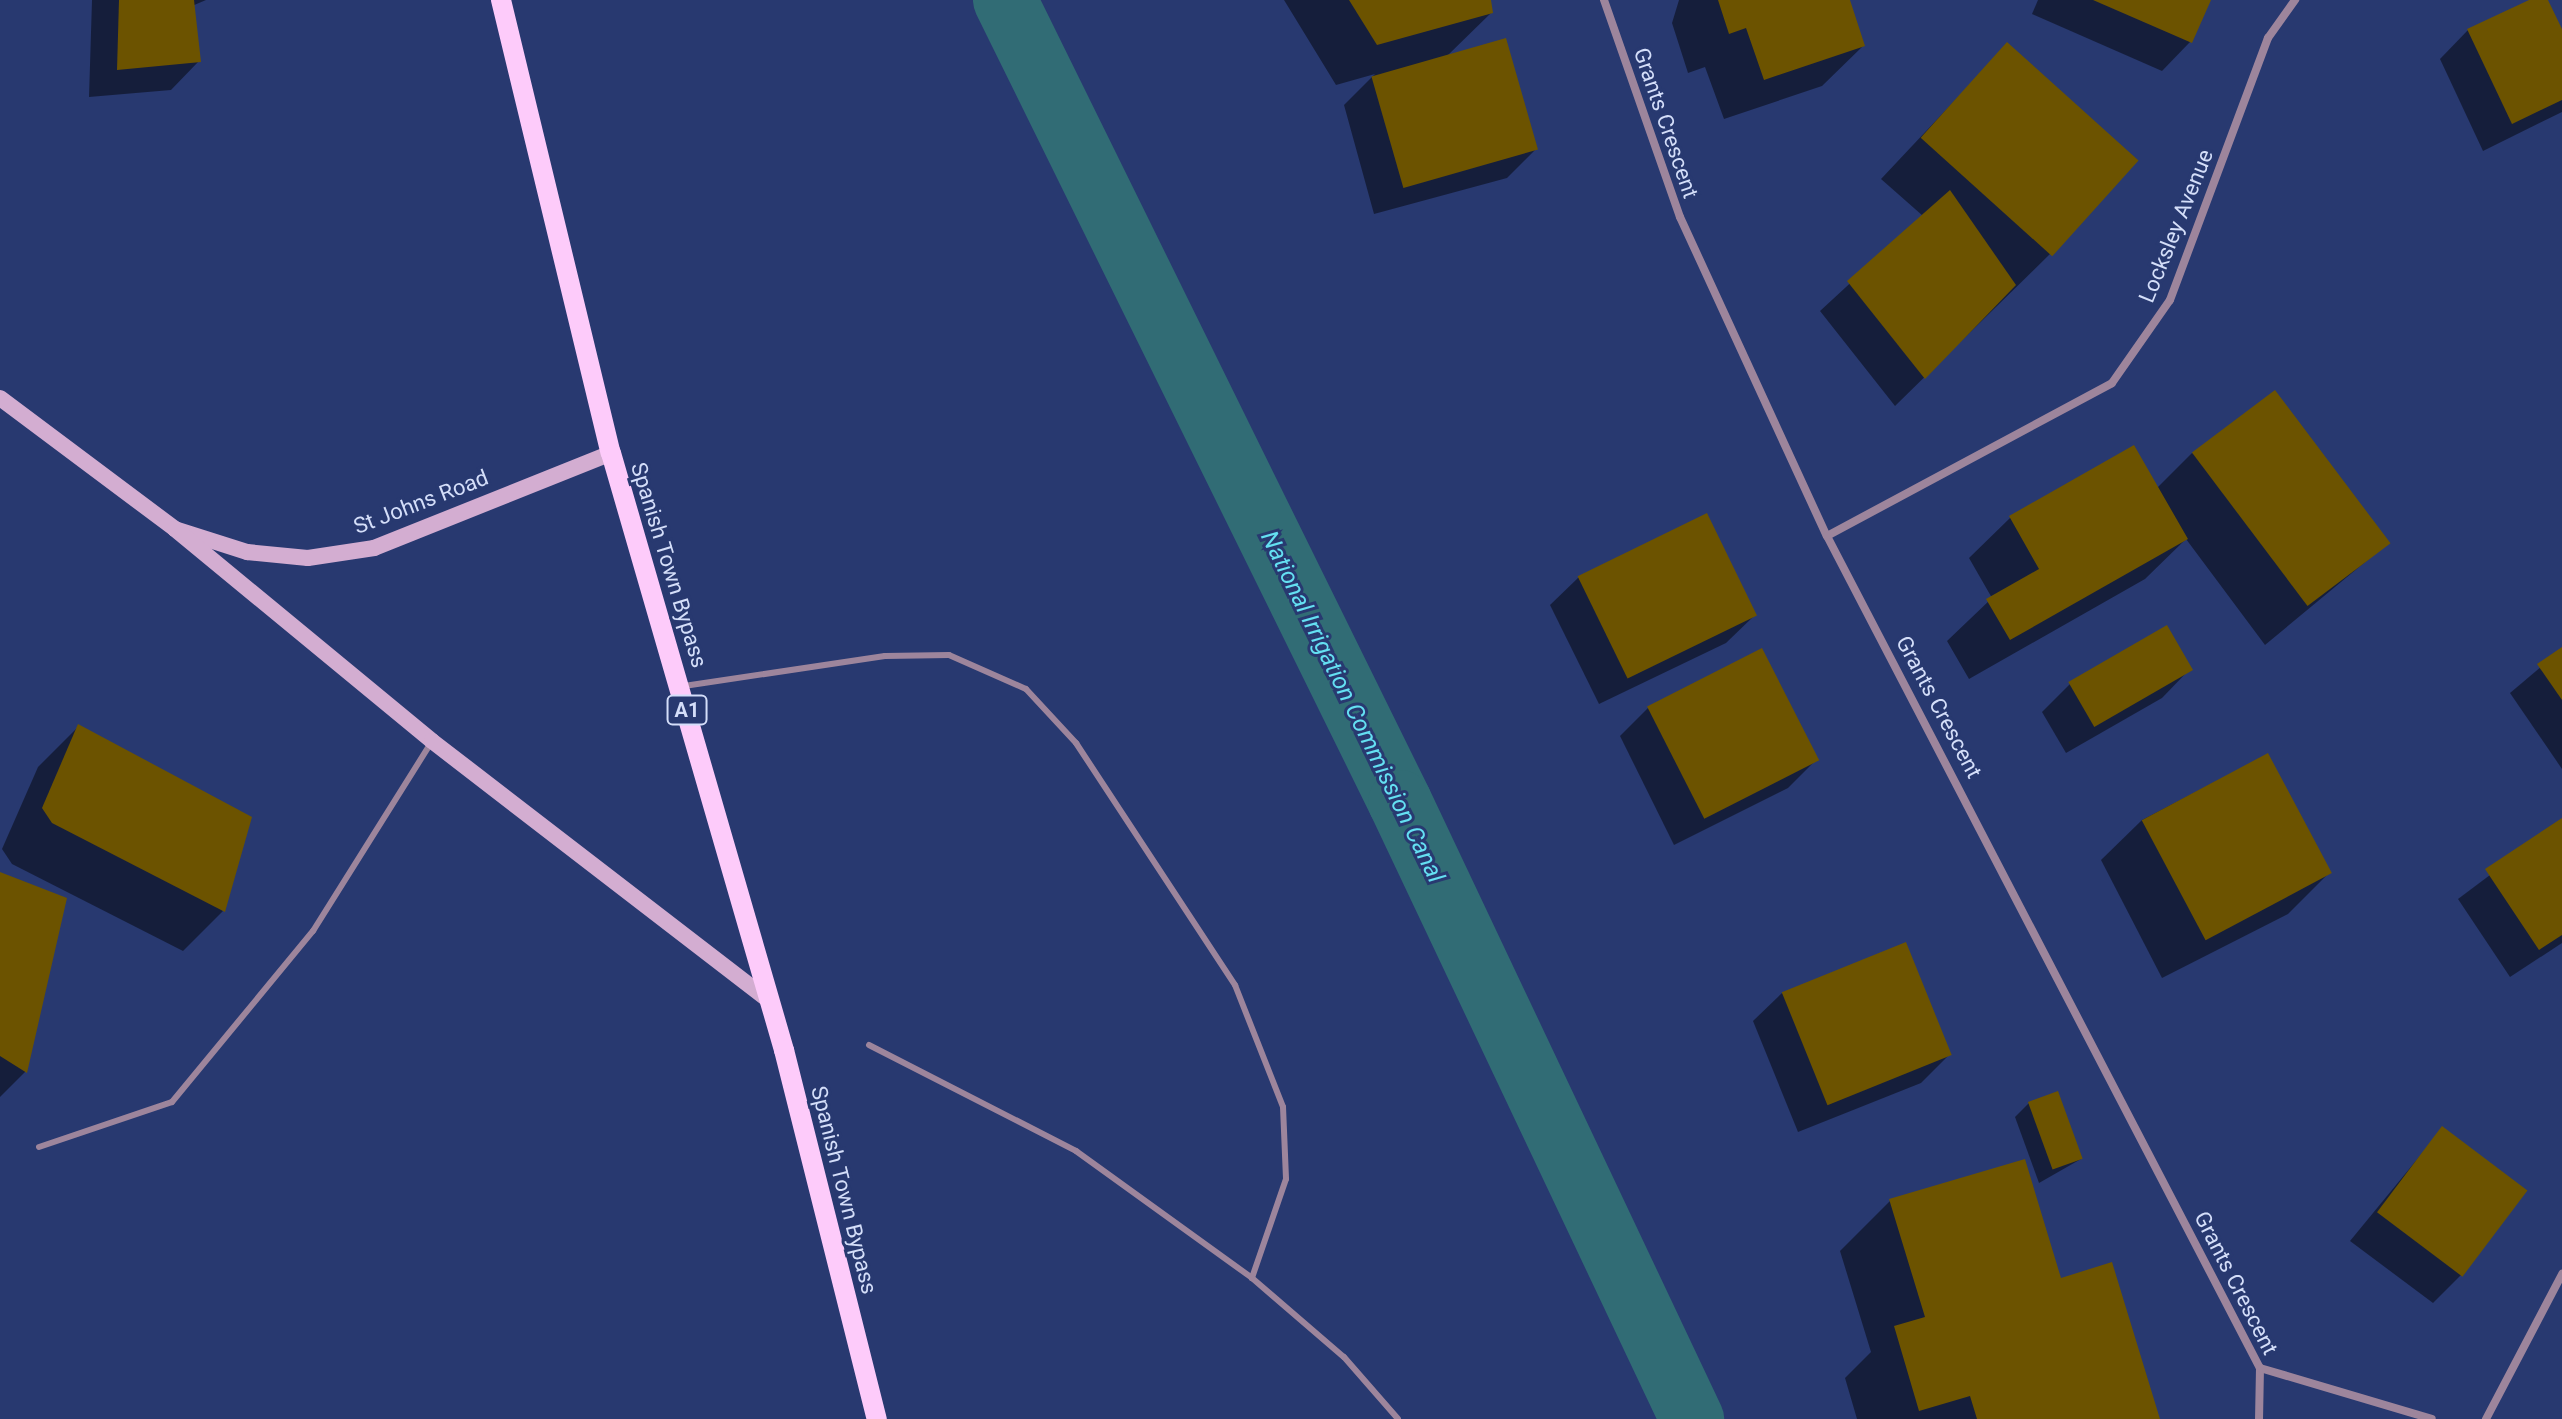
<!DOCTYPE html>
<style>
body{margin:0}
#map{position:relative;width:2562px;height:1419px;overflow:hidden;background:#283970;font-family:Roboto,sans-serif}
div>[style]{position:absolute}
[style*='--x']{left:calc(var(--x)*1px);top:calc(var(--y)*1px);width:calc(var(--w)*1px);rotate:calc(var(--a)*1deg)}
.shadow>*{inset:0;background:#0007}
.canal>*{height:64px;margin:-32px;padding:0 32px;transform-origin:32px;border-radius:32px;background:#316c75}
.building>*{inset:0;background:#6c5300;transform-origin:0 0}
.service>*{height:6px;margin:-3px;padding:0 3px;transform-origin:3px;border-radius:3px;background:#9d859c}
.minor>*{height:8px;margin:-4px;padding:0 4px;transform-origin:4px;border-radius:4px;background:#9d859c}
.secondary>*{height:16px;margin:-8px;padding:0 8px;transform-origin:8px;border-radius:8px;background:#d3add1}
.primary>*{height:20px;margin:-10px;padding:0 10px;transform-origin:10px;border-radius:10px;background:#fdcbfa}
span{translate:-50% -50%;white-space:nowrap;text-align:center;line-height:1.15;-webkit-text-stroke:6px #283970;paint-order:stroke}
.shield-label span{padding:2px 6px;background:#283970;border:2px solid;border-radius:6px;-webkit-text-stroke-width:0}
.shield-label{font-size:20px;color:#d4def9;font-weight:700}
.street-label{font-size:22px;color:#d4def9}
.water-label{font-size:24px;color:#64e0f2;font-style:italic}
</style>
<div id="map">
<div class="shadow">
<div style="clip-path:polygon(92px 0,206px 0,192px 6px,199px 61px,171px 90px,89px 97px)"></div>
<div style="clip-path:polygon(1284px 0,1489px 0,1491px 13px,1447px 56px,1535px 150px,1507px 178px,1374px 214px,1344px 105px,1375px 74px,1336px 85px)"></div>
<div style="clip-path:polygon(1679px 0,1847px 0,1863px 46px,1822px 86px,1724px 119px,1705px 67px,1688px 73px,1672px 23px)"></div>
<div style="clip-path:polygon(2038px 0,2209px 0,2190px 42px,2162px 71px,2032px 14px)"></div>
<div style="clip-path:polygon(2534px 0,2546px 0,2562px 34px,2562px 112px,2483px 151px,2440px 59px,2468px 30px)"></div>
<div style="clip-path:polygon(2007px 45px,2050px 254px,1895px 406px,1820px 311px,1923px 216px,1881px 179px)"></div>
<div style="clip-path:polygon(2133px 448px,2157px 488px,2192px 453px,2387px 544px,2265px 645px,2186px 539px,2145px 579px,1969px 679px,1947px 641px,1992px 598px,1969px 558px,2010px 518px)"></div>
<div style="clip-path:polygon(1579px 577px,1755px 615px,1726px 643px,1599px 704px,1550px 605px)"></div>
<div style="clip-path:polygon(2562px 649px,2562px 769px,2510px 693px)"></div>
<div style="clip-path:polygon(2190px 669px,2162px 698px,2066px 753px,2042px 712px,2070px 684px)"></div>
<div style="clip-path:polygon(1648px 708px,1816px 760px,1788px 788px,1674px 845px,1620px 736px)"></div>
<div style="clip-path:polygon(79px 726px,223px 911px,183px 951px,12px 864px,2px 849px,38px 767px)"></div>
<div style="clip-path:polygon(2267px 755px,2328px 874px,2288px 914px,2162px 978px,2101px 860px,2142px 820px)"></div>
<div style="clip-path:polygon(2562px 821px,2562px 943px,2510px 977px,2458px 899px)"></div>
<div style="clip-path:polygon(0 874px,65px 899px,25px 1072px,0 1097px)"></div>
<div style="clip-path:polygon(1782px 993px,1949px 1055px,1921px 1083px,1798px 1132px,1753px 1021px)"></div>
<div style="clip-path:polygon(2029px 1103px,2081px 1159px,2039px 1183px,2015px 1117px)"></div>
<div style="clip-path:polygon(2442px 1129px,2461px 1275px,2433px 1303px,2350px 1241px)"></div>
<div style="clip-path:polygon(1890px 1201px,2059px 1281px,2158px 1419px,1857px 1419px,1845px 1378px,1871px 1352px,1840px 1251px)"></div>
</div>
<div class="canal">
<div style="--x:1005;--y:0;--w:894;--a:63.78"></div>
<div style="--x:1400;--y:802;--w:683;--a:64.67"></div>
</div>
<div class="building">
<div style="clip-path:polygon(119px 0,194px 0,201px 62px,117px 70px)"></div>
<div style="clip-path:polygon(1349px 0,1491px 0,1493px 13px,1377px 45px)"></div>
<div style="clip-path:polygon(1718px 0,1850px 0,1865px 46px,1764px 80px,1746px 28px,1729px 34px)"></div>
<div style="clip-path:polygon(2093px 0,2211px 0,2192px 43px)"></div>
<div style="clip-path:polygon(2529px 0,2548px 0,2562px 29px,2562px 100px,2512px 124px,2467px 29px)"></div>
<div style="left:1506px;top:38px;width:116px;height:140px;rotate:74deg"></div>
<div style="left:2007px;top:42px;width:177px;height:129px;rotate:42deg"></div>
<div style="clip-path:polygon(1950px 190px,2016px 285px,1925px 379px,1847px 281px)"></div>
<div style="left:2275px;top:390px;width:192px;height:104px;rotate:53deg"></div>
<div style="clip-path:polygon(2134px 445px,2188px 539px,2010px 640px,1986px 599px,2039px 569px,2009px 516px)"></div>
<div style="left:1707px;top:513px;width:114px;height:144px;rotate:64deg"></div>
<div style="left:2167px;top:625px;width:52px;height:114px;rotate:60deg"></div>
<div style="clip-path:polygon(2562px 647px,2562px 700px,2537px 664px)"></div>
<div style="left:1762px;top:648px;width:126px;height:129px;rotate:63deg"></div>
<div style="clip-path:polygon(78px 724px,252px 817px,225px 912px,52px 823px,42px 808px)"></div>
<div style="left:2268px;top:753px;width:136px;height:143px;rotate:62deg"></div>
<div style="clip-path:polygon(2562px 818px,2562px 935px,2539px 950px,2485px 869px)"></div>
<div style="clip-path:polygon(0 872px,67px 898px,27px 1073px,0 1056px)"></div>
<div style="left:1906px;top:942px;width:122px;height:134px;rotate:68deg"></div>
<div style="left:2058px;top:1091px;width:72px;height:32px;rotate:70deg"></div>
<div style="left:2442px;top:1126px;width:107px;height:108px;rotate:37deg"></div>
<div style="clip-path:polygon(2025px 1159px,2061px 1278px,2112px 1262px,2160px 1419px,1977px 1419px,1970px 1396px,1919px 1411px,1894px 1326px,1925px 1317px,1889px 1199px)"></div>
</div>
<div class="service">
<div style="--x:684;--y:686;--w:203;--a:-8.5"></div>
<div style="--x:885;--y:656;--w:64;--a:-0.9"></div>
<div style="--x:949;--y:655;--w:84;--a:23.8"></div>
<div style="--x:1026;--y:689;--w:74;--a:47.2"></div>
<div style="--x:1076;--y:743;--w:290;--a:56.7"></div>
<div style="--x:1235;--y:985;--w:131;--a:68.5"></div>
<div style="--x:1283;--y:1107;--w:72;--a:87.6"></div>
<div style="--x:1286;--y:1179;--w:105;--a:109"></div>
<div style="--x:869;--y:1045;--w:233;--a:27.1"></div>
<div style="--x:1076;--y:1151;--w:217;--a:35.8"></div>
<div style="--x:1252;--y:1278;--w:121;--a:40.7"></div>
<div style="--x:1344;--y:1357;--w:82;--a:48.9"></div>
<div style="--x:39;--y:1147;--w:140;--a:-18.7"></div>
<div style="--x:172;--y:1102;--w:222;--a:-50.5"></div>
<div style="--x:313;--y:931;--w:222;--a:-57.9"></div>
</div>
<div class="minor">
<div style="--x:1604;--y:0;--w:230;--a:70.7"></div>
<div style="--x:1680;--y:217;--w:351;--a:65.3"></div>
<div style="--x:1827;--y:536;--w:938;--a:62.51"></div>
<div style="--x:2260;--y:1368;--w:51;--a:91.1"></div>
<div style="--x:1827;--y:536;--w:323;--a:-28.2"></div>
<div style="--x:2112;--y:383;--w:101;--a:-55.1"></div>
<div style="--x:2170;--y:300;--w:280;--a:-69.5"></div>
<div style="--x:2268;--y:38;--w:47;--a:-54.6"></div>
<div style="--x:2260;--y:1368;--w:179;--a:16.5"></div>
<div style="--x:2486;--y:1419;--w:164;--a:-62.3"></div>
</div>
<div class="secondary">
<div style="--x:0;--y:398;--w:219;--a:36.8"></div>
<div style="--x:175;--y:529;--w:76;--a:17.7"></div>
<div style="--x:247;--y:552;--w:61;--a:5.6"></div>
<div style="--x:308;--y:558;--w:67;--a:-8.6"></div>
<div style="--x:374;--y:548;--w:255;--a:-21.8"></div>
<div style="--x:175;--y:529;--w:333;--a:39.5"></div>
<div style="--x:432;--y:741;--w:426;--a:37.6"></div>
</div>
<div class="primary">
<div style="--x:501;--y:0;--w:466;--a:76.4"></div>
<div style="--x:611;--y:453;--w:622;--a:73.84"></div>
<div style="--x:784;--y:1050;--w:381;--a:75.9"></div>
</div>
<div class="shield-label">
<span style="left:687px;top:710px">A1</span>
</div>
<div class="street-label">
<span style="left:1666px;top:123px;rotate:71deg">Grants Crescent</span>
<span style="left:2176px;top:226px;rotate:-68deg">Locksley Avenue</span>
<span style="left:421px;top:502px;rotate:-21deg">St Johns Road</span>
<span style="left:669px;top:565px;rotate:73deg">Spanish Town Bypass</span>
<span style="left:1939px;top:707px;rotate:62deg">Grants Crescent</span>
<span style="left:844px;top:1190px;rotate:76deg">Spanish Town Bypass</span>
<span style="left:2236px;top:1283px;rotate:63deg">Grants Crescent</span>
</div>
<div class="water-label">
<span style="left:1352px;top:707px;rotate:64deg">National Irrigation Commission Canal</span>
</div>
</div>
